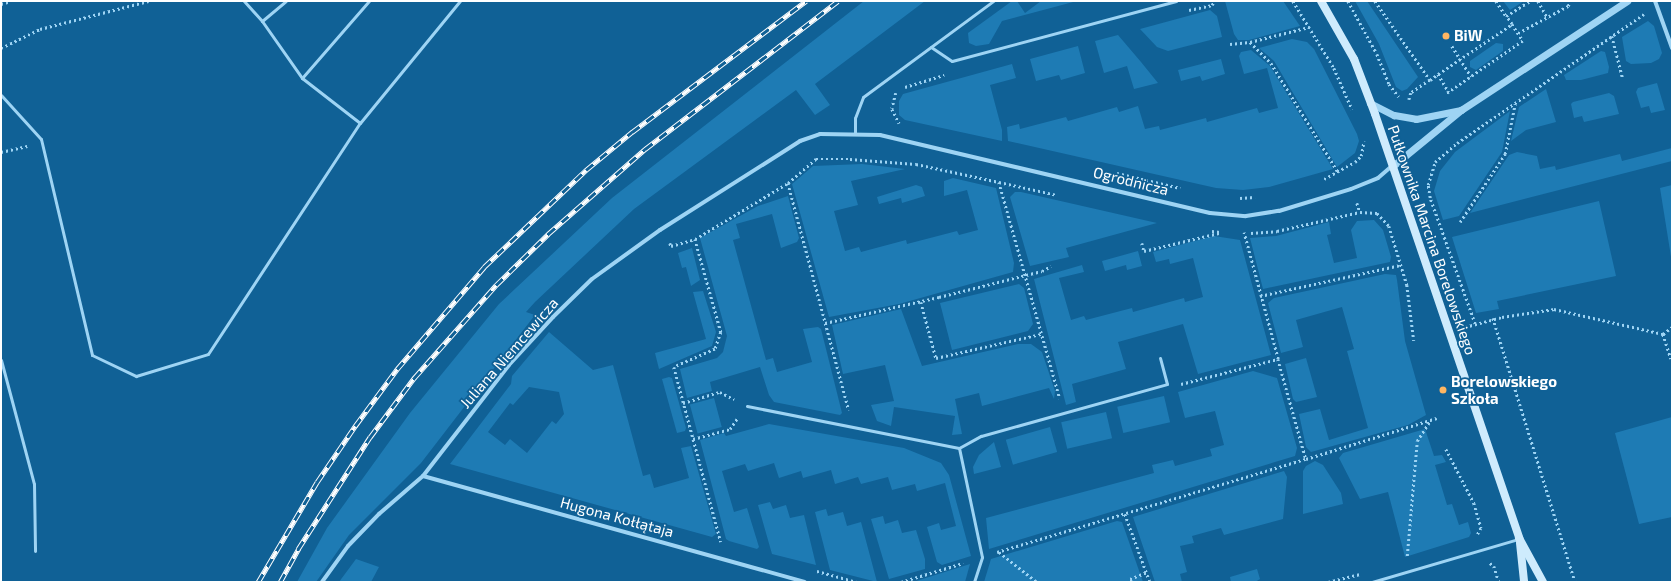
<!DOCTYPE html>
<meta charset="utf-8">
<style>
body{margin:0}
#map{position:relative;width:1673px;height:583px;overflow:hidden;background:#106196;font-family:"Exo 2",sans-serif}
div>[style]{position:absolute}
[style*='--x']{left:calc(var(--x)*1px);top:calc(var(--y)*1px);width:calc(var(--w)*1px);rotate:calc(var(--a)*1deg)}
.green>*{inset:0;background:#1e7bb4;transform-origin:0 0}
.path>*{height:2.5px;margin-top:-1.25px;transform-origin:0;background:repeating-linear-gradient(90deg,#9ed4f4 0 2px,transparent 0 5px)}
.service>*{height:3px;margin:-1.5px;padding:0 1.5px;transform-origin:1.5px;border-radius:1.5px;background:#9ed4f4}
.minor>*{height:4px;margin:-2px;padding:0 2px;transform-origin:2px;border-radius:2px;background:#9ed4f4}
.tertiary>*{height:7px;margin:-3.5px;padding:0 3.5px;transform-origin:3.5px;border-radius:3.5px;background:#9ed4f4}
.secondary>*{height:8px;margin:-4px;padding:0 4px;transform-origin:4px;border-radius:4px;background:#ceebfd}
.rail>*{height:4.5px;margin-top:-2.25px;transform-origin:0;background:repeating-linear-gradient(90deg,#106196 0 9px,#fff 0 18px);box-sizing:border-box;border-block:1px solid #fff}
.dots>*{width:11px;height:11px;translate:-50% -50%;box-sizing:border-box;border:2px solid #106196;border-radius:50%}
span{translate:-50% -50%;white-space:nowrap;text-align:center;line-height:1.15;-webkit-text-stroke:3.5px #106196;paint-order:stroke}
.poi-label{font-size:15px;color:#fff;font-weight:700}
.left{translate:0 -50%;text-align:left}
.street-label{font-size:15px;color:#fff}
.frame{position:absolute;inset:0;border:2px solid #fff;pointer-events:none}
</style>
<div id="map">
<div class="green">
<div style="clip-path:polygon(864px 1px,925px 1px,815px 84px,830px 105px,815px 115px,796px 90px,634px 209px,535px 302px,526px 312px,535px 315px,421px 463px,349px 535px,316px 582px,297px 582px,327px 528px,410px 413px,499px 304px,612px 198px)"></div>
<div style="clip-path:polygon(1012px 1px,1017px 1px,1025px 13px,1041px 1px,1077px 1px,1002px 21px,989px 44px,976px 46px,969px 43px,968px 33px)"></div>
<div style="clip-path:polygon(1225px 1px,1283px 1px,1300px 26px,1249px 40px,1238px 40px,1234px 34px)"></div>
<div style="clip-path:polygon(1355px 1px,1367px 1px,1418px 77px,1407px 89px,1402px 91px,1396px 87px,1379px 44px)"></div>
<div style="clip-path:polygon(1503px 1px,1524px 1px,1510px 10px)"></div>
<div style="clip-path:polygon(1210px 10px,1217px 16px,1222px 37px,1168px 51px,1157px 47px,1140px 29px)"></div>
<div style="clip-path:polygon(1648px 21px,1654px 26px,1662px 53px,1659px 59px,1651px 63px,1631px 64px,1626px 61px,1622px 37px)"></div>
<div style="clip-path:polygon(1118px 35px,1141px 62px,1158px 83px,1134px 89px,1127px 66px,1104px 73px,1095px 41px)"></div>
<div style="clip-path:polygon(1292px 39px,1307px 42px,1314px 49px,1357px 134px,1359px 141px,1355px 153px,1337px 167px,1274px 61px,1259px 48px)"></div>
<div style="clip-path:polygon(1496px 43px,1503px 44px,1503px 51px,1476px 70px,1470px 67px,1470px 61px)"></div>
<div style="clip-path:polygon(1078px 46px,1085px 73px,1061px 80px,1059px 75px,1036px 81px,1030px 59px)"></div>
<div style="clip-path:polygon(1251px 50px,1270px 66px,1333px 169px,1269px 187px,1243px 190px,1216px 188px,1008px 141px,1007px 127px,1019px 124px,1020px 129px,1066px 117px,1068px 121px,1117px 107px,1119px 112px,1138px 106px,1145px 129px,1159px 126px,1160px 130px,1206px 118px,1207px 122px,1257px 108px,1259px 113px,1278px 108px,1267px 68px,1244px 74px,1239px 56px,1241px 52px)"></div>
<div style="clip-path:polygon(1601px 51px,1605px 52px,1609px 67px,1608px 73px,1581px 80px,1566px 80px,1564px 75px)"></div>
<div style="clip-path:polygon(1221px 59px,1225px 74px,1202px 81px,1200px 76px,1181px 81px,1178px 70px)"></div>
<div style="clip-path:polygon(1012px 64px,1016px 78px,990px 85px,1002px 130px,1002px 141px,905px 120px,899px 115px,899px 101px,903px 94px)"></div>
<div style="clip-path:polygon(1657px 83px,1665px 110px,1651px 113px,1649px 106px,1641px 108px,1636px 92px,1638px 88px)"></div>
<div style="clip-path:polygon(1546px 89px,1556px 122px,1526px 130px,1511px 141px,1519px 107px)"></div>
<div style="clip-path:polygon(1609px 93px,1614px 96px,1619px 114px,1584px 122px,1582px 116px,1574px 118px,1571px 104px,1573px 102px)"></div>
<div style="clip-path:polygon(1510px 111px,1502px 152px,1459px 216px,1443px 220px,1434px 191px,1440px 171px,1455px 152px)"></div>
<div style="clip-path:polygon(1672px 148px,1672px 161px,1470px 213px,1509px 155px,1517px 152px,1537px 156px,1540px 169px,1555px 166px,1556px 170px,1620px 154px,1622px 161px)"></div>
<div style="clip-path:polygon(862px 164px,905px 169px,851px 181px,858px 205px,834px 211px,845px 251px,859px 247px,861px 252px,906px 240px,907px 244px,957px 231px,959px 235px,978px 230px,967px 190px,944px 196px,944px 181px,953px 178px,996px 188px,1014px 263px,1013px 272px,899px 304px,829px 317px,792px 184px,813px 166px)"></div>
<div style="clip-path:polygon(916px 185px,922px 187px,925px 196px,902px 203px,901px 198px,879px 204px,877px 197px)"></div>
<div style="clip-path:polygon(1672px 185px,1672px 263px,1660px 188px)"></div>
<div style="clip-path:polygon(1015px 192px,1021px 192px,1157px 223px,1066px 248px,1069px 257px,1030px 266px,1010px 197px)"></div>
<div style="clip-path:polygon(788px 196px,799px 238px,797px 242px,781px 248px,772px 214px,736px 224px,740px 238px,733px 240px,766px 360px,773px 358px,777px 372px,812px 362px,803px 329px,818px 327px,821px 329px,842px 413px,840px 415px,774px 402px,769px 395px,760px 367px,710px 382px,712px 391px,687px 398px,680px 369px,717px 358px,723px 352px,727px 336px,700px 238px,758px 206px)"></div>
<div style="clip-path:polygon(1599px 201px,1616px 276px,1497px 301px,1499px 309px,1476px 313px,1452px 237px)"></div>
<div style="clip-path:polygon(1374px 220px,1383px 230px,1391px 257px,1390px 262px,1263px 289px,1250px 238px,1276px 236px,1329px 222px,1331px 234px,1327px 235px,1334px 263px,1357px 258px,1351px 230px,1357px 221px)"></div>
<div style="clip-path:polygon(1214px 236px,1240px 240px,1271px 355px,1198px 374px,1183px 324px,1118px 342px,1126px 369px,1072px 384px,1076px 402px,1066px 405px,1034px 279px,1082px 265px,1084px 272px,1059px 278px,1071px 320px,1084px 316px,1086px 320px,1132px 308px,1133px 312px,1184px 298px,1185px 302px,1203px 297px,1193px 258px,1170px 264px,1169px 259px,1156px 262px,1153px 252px)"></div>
<div style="clip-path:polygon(692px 248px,700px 280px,691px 286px,686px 267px,682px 268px,678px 253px)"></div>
<div style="clip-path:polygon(1138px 251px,1142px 266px,1127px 270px,1126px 265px,1105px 271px,1102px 261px)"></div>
<div style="clip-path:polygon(1385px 274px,1396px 275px,1397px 280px,1405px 341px,1426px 415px,1408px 425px,1311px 452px,1306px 447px,1299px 414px,1320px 409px,1329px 440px,1368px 428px,1347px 351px,1354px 349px,1342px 307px,1296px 320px,1303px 347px,1281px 353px,1268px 303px,1274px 298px)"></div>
<div style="clip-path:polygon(1019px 284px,1024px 288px,1033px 324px,1028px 331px,952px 350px,940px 303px)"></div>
<div style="clip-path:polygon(703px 291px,716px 332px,712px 346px,659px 369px,655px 353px,706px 339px,693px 292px)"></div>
<div style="clip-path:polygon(901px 309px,922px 366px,1018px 344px,1031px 344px,1042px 352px,1055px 391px,1054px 399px,1049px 388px,982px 406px,979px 393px,955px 399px,962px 434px,952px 435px,955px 416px,894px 407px,891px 426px,877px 421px,871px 405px,894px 401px,885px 365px,843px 374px,832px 325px)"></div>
<div style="clip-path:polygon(evenodd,549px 332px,593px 370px,613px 365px,643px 476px,650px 474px,654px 488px,689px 478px,681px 448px,691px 446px,716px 534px,712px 537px,450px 464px,511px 384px,512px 376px,549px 332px,529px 387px,559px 392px,564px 414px,556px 424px,552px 421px,527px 453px,510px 439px,505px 445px,488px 432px,510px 403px,513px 405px,529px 387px)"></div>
<div style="clip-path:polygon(1306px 358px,1317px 397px,1296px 402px,1293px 399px,1285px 364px)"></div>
<div style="clip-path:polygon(1253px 371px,1277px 378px,1297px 448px,1295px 456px,989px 549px,986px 518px,1154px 473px,1152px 465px,1173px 460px,1175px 466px,1212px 456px,1210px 449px,1224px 445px,1215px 411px,1185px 418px,1178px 392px)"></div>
<div style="clip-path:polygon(669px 377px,672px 378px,686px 428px,685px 431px,677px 433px,662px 379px)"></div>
<div style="left:1164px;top:396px;width:27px;height:48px;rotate:77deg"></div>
<div style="left:714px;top:398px;width:30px;height:25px;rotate:75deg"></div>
<div style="left:1106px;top:412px;width:27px;height:46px;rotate:77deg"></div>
<div style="clip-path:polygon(1672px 417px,1672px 517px,1639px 524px,1615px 433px)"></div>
<div style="clip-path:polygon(769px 424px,904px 448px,941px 463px,949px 475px,971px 556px,942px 565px,937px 562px,927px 527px,939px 523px,941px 530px,956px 526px,945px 483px,917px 491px,915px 484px,892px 490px,888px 477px,861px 484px,858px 477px,835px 484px,831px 470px,803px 478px,801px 471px,779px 478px,774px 463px,748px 471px,745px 464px,722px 471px,734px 512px,747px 508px,759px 547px,757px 549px,729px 541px,726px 539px,700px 440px,724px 433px,726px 436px)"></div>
<div style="left:1050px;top:427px;width:26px;height:46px;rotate:74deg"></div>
<div style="clip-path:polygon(1425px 429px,1434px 456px,1442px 455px,1446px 462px,1435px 465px,1447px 505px,1452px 504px,1459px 525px,1468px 522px,1471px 533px,1469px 537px,1405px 557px,1388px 492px,1360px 499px,1339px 458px,1343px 453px)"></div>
<div style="clip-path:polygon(994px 442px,1001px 467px,974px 474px,973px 467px,979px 455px)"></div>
<div style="clip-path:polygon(1315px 461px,1323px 465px,1341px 493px,1343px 504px,1303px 514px,1303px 471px,1306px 466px)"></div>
<div style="clip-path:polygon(1284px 471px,1287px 477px,1283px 519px,1224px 535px,1221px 528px,1192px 536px,1194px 543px,1180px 546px,1187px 572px,1180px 574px,1182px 582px,1155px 582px,1133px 517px)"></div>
<div style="clip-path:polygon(770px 502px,773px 509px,786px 505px,790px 518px,804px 515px,816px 565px,772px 554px,758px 505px)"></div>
<div style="clip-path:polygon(826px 509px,828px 516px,843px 512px,847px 526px,861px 522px,877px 582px,830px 570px,815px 512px)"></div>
<div style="clip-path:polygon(883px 516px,885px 524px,898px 520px,902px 533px,916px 530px,925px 559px,925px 569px,889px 579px,871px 519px)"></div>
<div style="clip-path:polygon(1117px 521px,1122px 522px,1143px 582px,984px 582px,991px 559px)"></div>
<div style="clip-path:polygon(356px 559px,379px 567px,371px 582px,339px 582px)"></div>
<div style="clip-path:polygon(970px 564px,965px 582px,913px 582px)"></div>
<div style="clip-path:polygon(1257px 569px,1260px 579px,1255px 582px,1231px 582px,1230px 577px)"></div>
</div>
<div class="path">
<div style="--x:1293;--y:1;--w:79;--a:58.5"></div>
<div style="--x:1334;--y:68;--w:45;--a:66.3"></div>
<div style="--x:1348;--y:1;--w:60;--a:61.3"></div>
<div style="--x:1377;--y:54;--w:32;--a:68"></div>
<div style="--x:1389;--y:84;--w:16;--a:52"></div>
<div style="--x:1375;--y:1;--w:96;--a:55.2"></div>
<div style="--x:1430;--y:80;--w:23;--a:146"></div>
<div style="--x:1411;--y:93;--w:7;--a:106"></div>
<div style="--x:1496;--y:1;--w:18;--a:56"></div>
<div style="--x:1538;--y:1;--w:20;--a:60"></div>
<div style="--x:1;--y:4;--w:10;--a:-17"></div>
<div style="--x:1189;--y:10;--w:24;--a:-12"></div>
<div style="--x:1212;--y:5;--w:4;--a:-63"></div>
<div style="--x:1512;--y:24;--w:10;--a:-127"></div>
<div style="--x:1506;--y:16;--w:28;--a:-32"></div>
<div style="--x:1518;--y:33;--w:57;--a:-28.4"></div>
<div style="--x:1568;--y:6;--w:5;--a:-68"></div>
<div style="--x:1612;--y:36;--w:44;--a:75.7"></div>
<div style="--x:1250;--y:42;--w:30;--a:45"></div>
<div style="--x:1271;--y:63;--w:128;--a:58.4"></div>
<div style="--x:1230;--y:44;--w:20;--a:-6"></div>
<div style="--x:1250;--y:42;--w:61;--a:-14.3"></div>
<div style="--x:1452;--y:46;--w:36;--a:58"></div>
<div style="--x:1;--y:48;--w:43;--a:-26"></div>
<div style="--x:40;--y:29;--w:112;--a:-14.5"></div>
<div style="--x:1438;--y:74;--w:89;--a:-34"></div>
<div style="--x:1512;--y:24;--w:20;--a:57"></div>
<div style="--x:1523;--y:41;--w:93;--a:145.5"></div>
<div style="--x:1430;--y:80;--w:10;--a:-37"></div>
<div style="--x:1438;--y:74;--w:21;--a:59"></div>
<div style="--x:905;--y:87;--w:41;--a:-17.1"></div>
<div style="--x:896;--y:93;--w:16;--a:104"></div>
<div style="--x:892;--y:109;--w:16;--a:63"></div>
<div style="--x:1;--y:152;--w:27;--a:-13"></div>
<div style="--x:1117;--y:173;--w:65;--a:13.4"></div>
<div style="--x:1324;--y:179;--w:35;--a:-29"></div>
<div style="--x:1355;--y:162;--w:8;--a:-45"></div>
<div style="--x:1361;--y:156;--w:15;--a:-79"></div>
<div style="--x:999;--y:182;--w:59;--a:12.6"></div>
<div style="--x:788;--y:183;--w:37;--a:-41"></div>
<div style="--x:816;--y:159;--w:34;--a:0"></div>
<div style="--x:850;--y:159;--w:66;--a:4.3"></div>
<div style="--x:916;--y:164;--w:85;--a:12.2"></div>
<div style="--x:999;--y:182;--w:225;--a:74.3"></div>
<div style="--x:1240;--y:198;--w:15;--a:-4"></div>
<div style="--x:1357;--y:203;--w:9;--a:72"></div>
<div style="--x:1460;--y:222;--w:82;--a:-56.5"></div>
<div style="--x:1505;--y:154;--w:51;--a:-78.7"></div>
<div style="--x:1212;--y:231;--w:8;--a:7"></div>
<div style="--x:1251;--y:233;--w:26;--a:-4"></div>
<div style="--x:1277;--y:231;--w:85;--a:-12.9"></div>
<div style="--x:1360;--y:212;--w:17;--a:3"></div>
<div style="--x:1377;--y:213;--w:18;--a:47"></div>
<div style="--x:1389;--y:226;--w:62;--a:73"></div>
<div style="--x:1407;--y:285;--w:56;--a:82.9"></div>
<div style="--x:695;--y:239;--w:109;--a:-31.1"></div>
<div style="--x:788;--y:183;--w:235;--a:75"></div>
<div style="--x:670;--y:243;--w:3;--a:72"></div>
<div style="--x:671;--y:246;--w:25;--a:-16"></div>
<div style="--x:695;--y:239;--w:97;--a:74.4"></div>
<div style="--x:721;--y:332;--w:18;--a:109"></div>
<div style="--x:715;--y:349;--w:45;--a:156.3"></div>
<div style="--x:674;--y:367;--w:181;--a:75"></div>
<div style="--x:1142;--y:243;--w:8;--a:76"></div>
<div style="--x:1144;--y:251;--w:77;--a:-13.5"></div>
<div style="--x:1260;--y:296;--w:144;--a:-12.4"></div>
<div style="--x:921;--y:302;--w:58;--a:75"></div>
<div style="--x:936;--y:358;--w:108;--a:-12.9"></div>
<div style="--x:1493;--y:318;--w:276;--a:72.7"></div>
<div style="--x:825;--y:323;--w:117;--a:-12.8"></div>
<div style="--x:939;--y:297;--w:106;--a:-14.2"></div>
<div style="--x:1042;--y:271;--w:10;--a:-29"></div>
<div style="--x:1475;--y:324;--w:134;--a:-109.7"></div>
<div style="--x:1430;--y:198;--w:13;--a:-99"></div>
<div style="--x:1428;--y:185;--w:24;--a:-73"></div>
<div style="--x:1435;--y:162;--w:29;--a:-41"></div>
<div style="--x:1457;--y:143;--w:227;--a:-34.6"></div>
<div style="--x:1465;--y:327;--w:38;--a:-15"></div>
<div style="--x:1502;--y:317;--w:53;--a:-8.7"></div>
<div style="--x:1554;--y:309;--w:112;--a:12.9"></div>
<div style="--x:1663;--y:334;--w:26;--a:72"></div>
<div style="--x:1663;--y:334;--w:11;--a:-38"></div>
<div style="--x:1278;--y:359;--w:104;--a:74.4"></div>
<div style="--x:1306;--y:459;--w:137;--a:-17.4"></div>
<div style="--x:1181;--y:384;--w:100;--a:-14.5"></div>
<div style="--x:1278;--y:359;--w:131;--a:-105.1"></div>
<div style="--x:683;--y:403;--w:39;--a:-17"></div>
<div style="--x:720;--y:392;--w:16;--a:27"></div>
<div style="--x:693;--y:439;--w:38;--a:-15"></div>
<div style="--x:730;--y:429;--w:14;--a:-56"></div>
<div style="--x:1446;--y:449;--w:61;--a:62.6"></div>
<div style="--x:1474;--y:503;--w:26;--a:74"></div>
<div style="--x:1481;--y:528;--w:7;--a:117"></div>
<div style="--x:1125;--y:514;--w:72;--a:69.8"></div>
<div style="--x:997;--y:552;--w:323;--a:-16.8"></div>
<div style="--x:999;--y:552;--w:48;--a:38.3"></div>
<div style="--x:1407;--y:556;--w:115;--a:-85"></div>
<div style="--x:1417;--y:441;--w:24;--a:-57"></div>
<div style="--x:1490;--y:563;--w:5;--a:37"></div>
<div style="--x:1494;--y:566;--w:17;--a:73"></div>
<div style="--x:817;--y:571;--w:41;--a:15.4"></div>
<div style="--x:901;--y:582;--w:65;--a:-17"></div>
<div style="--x:1102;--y:582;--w:9;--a:0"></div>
<div style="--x:1131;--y:582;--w:3;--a:-108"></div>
<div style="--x:1130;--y:579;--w:18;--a:-22"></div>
<div style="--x:1328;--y:582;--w:32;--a:-14"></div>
</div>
<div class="service">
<div style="--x:244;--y:1;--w:27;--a:48"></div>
<div style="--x:262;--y:21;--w:31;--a:-40"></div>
<div style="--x:262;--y:21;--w:70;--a:54.9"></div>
<div style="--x:302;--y:78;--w:73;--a:37.8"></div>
<div style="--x:360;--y:123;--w:158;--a:-50.7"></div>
<div style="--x:931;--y:47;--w:25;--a:34"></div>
<div style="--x:952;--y:61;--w:232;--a:-15"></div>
<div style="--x:302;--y:78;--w:102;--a:-49"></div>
<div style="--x:1;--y:95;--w:59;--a:47.7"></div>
<div style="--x:41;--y:139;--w:222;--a:76.7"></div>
<div style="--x:92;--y:355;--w:49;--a:25.5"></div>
<div style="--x:136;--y:376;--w:75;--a:-17"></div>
<div style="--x:208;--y:354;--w:277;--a:-56.7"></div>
<div style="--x:855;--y:133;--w:15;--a:-90"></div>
<div style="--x:855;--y:118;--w:22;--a:-69"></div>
<div style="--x:863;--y:97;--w:162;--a:-36.4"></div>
<div style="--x:1;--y:360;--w:128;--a:75.1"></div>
<div style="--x:34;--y:484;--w:67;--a:89.1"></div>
<div style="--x:747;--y:406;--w:216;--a:11.2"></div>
<div style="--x:974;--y:582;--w:26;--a:-72"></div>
<div style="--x:982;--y:557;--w:111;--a:-101.9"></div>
<div style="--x:959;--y:448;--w:25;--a:-29"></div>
<div style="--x:981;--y:436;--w:193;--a:-15.6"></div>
<div style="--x:1167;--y:384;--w:27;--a:-105"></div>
<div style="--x:1372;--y:582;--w:152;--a:-16.4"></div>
</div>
<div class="minor">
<div style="--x:1655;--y:1;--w:50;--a:70.1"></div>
<div style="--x:423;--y:476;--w:396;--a:15.5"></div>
<div style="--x:322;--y:582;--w:44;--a:-54.2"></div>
<div style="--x:348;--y:546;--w:45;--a:-45.9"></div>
<div style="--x:379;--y:514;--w:58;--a:-40.8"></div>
<div style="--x:423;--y:476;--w:140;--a:-52.2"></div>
<div style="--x:509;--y:365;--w:65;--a:-47.5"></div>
<div style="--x:553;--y:317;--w:54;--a:-44.3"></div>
<div style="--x:592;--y:279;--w:84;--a:-35.8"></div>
<div style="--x:660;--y:230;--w:166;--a:-32.4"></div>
<div style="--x:800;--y:141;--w:21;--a:-19"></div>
<div style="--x:820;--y:134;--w:60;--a:1"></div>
<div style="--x:880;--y:135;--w:339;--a:13.3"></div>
<div style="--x:1210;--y:213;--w:36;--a:5"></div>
<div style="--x:1246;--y:216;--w:33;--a:-9"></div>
<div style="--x:1279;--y:211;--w:75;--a:-17"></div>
<div style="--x:1351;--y:189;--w:29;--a:-22"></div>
<div style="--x:1378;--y:178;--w:18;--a:-41"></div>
</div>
<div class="tertiary">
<div style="--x:1370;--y:103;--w:27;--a:27"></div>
<div style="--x:1394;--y:115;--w:22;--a:10"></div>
<div style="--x:1416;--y:119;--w:46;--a:-11.3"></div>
<div style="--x:1394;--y:165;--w:87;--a:-39.4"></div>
<div style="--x:1461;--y:110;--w:199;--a:-33.3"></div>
</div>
<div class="secondary">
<div style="--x:1321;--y:1;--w:67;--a:60.4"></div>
<div style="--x:1354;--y:59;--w:59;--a:69.1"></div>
<div style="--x:1375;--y:114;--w:448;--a:71.2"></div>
<div style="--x:1519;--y:538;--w:50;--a:61.4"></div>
<div style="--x:1520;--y:543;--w:39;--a:84"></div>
</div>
<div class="rail">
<div style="--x:258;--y:582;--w:116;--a:-59.5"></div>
<div style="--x:317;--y:482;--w:68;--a:-55.8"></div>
<div style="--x:355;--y:426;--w:71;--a:-53.6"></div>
<div style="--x:397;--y:369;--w:134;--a:-49.5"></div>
<div style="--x:484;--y:267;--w:141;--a:-43.6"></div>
<div style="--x:586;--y:170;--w:60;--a:-39.6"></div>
<div style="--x:632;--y:132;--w:218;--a:-37"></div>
<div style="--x:280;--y:582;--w:38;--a:-61"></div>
<div style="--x:298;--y:549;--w:133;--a:-57.3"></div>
<div style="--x:370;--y:437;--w:74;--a:-53.3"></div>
<div style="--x:414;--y:378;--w:124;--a:-48.6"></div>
<div style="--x:496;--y:285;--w:73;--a:-44.4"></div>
<div style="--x:548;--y:234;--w:129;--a:-41.2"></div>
<div style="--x:645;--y:149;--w:243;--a:-37.5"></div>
</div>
<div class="dots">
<div style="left:1446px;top:36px;background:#ffb662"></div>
<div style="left:1443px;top:390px;background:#ffb662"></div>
</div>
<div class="poi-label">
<span class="left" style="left:1454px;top:36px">BiW</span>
<span class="left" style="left:1451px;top:390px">Borelowskiego<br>Szkoła</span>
</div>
<div class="street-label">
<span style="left:1131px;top:181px;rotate:14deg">Ogrodnicza</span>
<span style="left:1432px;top:240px;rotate:71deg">Pułkownika Marcina Borelowskiego</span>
<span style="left:509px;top:353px;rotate:-49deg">Juliana Niemcewicza</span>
<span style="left:617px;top:517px;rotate:15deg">Hugona Kołłątaja</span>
</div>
<div class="frame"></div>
</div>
